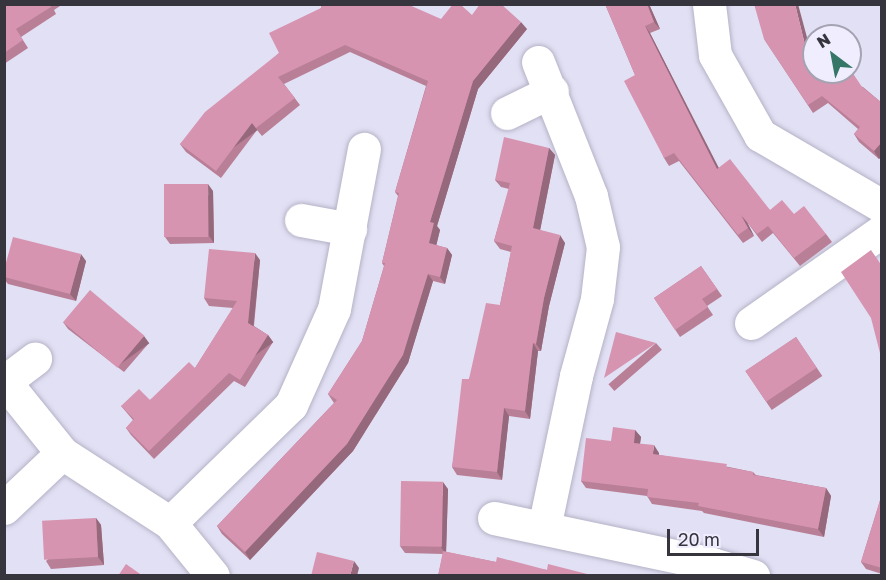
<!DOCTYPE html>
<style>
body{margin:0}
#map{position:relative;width:886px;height:580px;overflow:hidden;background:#e2e0f4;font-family:"Golos Text",sans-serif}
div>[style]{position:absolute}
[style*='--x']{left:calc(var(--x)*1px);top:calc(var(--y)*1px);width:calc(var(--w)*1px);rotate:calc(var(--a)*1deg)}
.roads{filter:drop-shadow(0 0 2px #b4b2c6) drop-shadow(0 0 2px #b4b2c6)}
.minor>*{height:33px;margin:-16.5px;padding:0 16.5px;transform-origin:16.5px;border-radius:16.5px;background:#fff}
.wall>*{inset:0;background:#b87f97;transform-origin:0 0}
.shaded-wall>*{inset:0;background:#96687b;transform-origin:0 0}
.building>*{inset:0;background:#d694b0;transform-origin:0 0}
span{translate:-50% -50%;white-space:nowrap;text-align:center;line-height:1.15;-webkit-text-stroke:4.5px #efedfe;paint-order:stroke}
.frame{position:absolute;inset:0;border:6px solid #36353d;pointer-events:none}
.north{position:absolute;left:802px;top:24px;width:60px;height:60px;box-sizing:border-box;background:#efedfe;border:2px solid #a5a3b1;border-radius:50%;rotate:328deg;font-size:16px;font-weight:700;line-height:24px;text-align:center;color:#36353d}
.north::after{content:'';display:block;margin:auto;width:21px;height:27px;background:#357666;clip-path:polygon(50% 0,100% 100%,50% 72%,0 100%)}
.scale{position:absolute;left:667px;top:529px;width:92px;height:27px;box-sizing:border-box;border:3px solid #36353d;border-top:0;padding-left:8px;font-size:18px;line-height:21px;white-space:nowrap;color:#36353d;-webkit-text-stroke:4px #efedfe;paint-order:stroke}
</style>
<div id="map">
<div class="roads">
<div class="minor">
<div style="--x:709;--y:4;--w:51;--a:83.3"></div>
<div style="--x:715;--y:55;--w:92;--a:60.6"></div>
<div style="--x:760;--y:135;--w:141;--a:30.2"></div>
<div style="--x:538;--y:62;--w:144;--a:68.4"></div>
<div style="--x:591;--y:196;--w:52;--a:76.8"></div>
<div style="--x:603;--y:247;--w:52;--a:96.6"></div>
<div style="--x:597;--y:299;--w:80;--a:105.3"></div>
<div style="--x:576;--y:376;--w:155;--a:101.9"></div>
<div style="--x:507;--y:113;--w:50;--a:-26.1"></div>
<div style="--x:301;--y:220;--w:50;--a:10.4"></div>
<div style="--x:751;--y:323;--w:160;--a:-35.1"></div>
<div style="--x:4;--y:382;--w:39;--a:-37"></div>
<div style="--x:5;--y:382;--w:91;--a:51.2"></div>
<div style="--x:62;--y:453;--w:129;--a:32.9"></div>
<div style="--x:170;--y:523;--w:68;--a:50.9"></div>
<div style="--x:4;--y:508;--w:80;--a:-43.5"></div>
<div style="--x:494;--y:518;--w:223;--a:11.9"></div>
<div style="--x:712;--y:564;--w:43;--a:16.3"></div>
<div style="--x:170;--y:523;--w:169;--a:-44.3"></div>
<div style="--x:291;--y:405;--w:105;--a:-65.9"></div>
<div style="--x:334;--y:309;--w:163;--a:-79.4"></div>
</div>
</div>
<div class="wall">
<div style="clip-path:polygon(4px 4px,63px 4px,54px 10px,56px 14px,21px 37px,28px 48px,4px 64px)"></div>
<div style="clip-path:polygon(605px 4px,649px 4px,660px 29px,650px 33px,718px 168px,770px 210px,794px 214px,826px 234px,832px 242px,800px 266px,773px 233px,762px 242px,747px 222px,754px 236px,743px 243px,679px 161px,669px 166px,664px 158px,635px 75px)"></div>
<div style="clip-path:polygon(321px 8px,441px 19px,472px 15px,527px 29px,478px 89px,437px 226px,440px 230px,436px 245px,447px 248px,452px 255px,445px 284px,433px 281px,408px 363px,353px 451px,250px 560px,222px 534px,217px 526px,334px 403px,328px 394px,362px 341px,384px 266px,382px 263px,398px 196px,395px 192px,426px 86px,350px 52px,284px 84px,300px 105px,262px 136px,257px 130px,221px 178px,186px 152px,180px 144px,279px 53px)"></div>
<div style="clip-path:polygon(764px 39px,814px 72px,863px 87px,882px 103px,882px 156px,879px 159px,859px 142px,854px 134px,858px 129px,828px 103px,813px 113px)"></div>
<div style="clip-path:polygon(549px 148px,555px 155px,540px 230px,565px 243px,549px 306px,541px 351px,538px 351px,530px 419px,509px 416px,502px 480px,457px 475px,452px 467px,469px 379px,500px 305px,511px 252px,500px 249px,494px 241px,509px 189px,501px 187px,495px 180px)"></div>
<div style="clip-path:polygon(213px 191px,214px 243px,170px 244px,165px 237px)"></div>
<div style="clip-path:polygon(260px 260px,254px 326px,268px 335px,273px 342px,245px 387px,234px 381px,154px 459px,131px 435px,126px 428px,133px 420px,121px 406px,150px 400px,195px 368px,233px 308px,209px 306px,204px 298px)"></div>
<div style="clip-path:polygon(86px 261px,76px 301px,8px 284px,4px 279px,4px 270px)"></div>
<div style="clip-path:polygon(701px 266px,722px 296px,707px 306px,713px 315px,680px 337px,654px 298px)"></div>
<div style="clip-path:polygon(63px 322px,149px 343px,124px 372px,68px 329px)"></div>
<div style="left:796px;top:337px;width:47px;height:61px;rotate:56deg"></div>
<div style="left:656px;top:343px;width:9px;height:63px;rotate:49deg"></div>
<div style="clip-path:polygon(635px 430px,641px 437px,640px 444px,659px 453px,659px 455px,729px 467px,753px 472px,756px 475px,826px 488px,831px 496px,824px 537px,704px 513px,702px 511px,652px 504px,647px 496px,586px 488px,581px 481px,611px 441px)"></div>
<div style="clip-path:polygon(448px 489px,446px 552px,496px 562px,547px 570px,595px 576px,438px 576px,443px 554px,405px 553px,400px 546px)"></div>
<div style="clip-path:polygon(882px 494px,882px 574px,866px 569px,861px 562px)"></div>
<div style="clip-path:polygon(96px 518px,101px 525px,104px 565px,51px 569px,46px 561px)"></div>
</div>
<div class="shaded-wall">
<div style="clip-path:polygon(647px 4px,649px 4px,660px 29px,654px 22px)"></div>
<div style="clip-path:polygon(795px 4px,798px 4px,812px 56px,806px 49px)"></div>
<div style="clip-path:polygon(521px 22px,527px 29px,478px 89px,437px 226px,440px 230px,435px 251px,429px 243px,430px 222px,473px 81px)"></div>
<div style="clip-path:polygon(645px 26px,650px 33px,723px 176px,717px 169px)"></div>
<div style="left:252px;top:123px;width:9px;height:60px;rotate:54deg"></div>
<div style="clip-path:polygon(881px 142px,882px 156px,879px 159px,874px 151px)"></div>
<div style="clip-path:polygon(549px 148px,555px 155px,539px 236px,533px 228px)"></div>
<div style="clip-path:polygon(208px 184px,213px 191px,214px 243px,209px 236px)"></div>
<div style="clip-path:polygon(741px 215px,747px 222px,754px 236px,748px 228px)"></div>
<div style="clip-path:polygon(560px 235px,565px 243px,549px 306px,541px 351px,536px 344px,544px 298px)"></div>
<div style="clip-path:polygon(447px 248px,452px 255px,445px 284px,440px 277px)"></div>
<div style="clip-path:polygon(255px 253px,260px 260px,253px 330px,248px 323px)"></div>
<div style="clip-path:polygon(81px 254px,86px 261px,76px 301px,70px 294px)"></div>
<div style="clip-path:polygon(428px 274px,433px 281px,408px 363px,353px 451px,250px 560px,245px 552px)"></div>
<div style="left:268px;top:335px;width:9px;height:53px;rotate:54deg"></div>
<div style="left:144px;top:336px;width:9px;height:38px;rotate:54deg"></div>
<div style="clip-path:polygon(533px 343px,538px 351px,530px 419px,525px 411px)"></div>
<div style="clip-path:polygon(504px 408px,509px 416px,502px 480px,497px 472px)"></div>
<div style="clip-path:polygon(635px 430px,641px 437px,639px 450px,634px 443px)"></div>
<div style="clip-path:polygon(654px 445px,659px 453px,658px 462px,653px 454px)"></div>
<div style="clip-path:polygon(443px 482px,448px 489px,446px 555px,441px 547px)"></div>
<div style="clip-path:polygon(826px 488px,831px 496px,824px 537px,818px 529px)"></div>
<div style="clip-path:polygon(96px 518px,101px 525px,104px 565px,98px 557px)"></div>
<div style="clip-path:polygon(354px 561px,359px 568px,357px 576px,350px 576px)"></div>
</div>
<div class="building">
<div style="clip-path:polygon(4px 4px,50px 4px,51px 7px,16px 29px,23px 40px,4px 53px)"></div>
<div style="clip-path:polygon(321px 4px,407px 4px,441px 19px,453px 4px,460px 4px,472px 15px,480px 4px,501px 4px,521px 22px,473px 81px,430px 222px,434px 223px,429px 243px,447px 248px,440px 277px,428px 274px,403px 355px,347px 444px,245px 552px,217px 526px,337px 400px,328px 394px,362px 341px,385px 263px,382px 263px,399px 193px,395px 192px,428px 81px,345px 45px,278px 77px,295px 98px,256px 128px,252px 123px,216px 171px,180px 144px,205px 112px,279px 53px,269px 33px,321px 8px)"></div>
<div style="clip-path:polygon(605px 4px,647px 4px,654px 22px,645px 26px,717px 169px,730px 159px,770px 210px,782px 200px,794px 214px,804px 206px,826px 234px,794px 258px,768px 226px,757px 234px,741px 215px,748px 228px,738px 235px,674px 153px,664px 158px,624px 81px,635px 75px)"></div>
<div style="clip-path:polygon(754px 4px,795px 4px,806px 49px,814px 43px,814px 72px,850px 72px,850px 69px,862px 87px,882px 103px,882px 142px,874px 151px,854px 134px,860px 127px,822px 96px,808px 105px,764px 39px)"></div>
<div style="clip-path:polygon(504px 137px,549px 148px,533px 228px,560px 235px,544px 298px,536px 344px,533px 343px,525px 411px,504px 408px,497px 472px,452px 467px,462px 379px,469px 379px,486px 303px,500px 305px,512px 246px,494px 241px,510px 183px,495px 180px)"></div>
<div style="left:164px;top:184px;width:44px;height:53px"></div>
<div style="clip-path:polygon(13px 237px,81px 254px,70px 294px,4px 277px,4px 270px)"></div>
<div style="clip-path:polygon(209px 249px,255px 253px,248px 323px,268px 335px,240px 380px,229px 373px,149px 451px,126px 428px,134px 419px,121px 406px,139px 389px,150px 400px,189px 362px,195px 368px,237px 301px,204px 298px)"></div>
<div style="clip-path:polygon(871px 250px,882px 266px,882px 357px,881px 357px,871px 318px,841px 272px)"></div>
<div style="clip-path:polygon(701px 266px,717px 289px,702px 299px,708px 307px,675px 330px,654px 298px)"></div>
<div style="left:90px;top:290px;width:71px;height:42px;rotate:40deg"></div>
<div style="clip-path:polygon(616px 332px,656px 343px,604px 378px)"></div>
<div style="left:796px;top:337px;width:37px;height:61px;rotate:56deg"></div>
<div style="clip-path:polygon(613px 427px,635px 430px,634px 443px,654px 445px,653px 454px,727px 464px,726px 467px,753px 472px,753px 475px,826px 488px,818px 529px,698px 506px,699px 503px,647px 497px,648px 489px,581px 481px,586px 438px,611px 441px)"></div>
<div style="left:401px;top:481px;width:42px;height:65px;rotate:1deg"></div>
<div style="clip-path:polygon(882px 494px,882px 568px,861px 562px)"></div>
<div style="left:96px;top:518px;width:39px;height:54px;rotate:87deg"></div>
<div style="clip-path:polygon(443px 551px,496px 562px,497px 557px,547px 570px,548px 564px,595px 576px,438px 576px)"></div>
<div style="clip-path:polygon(317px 552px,354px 561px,350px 576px,311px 576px)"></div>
<div style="clip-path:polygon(126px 564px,143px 576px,118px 576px)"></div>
</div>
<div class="frame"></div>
<div class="north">N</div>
<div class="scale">20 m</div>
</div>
